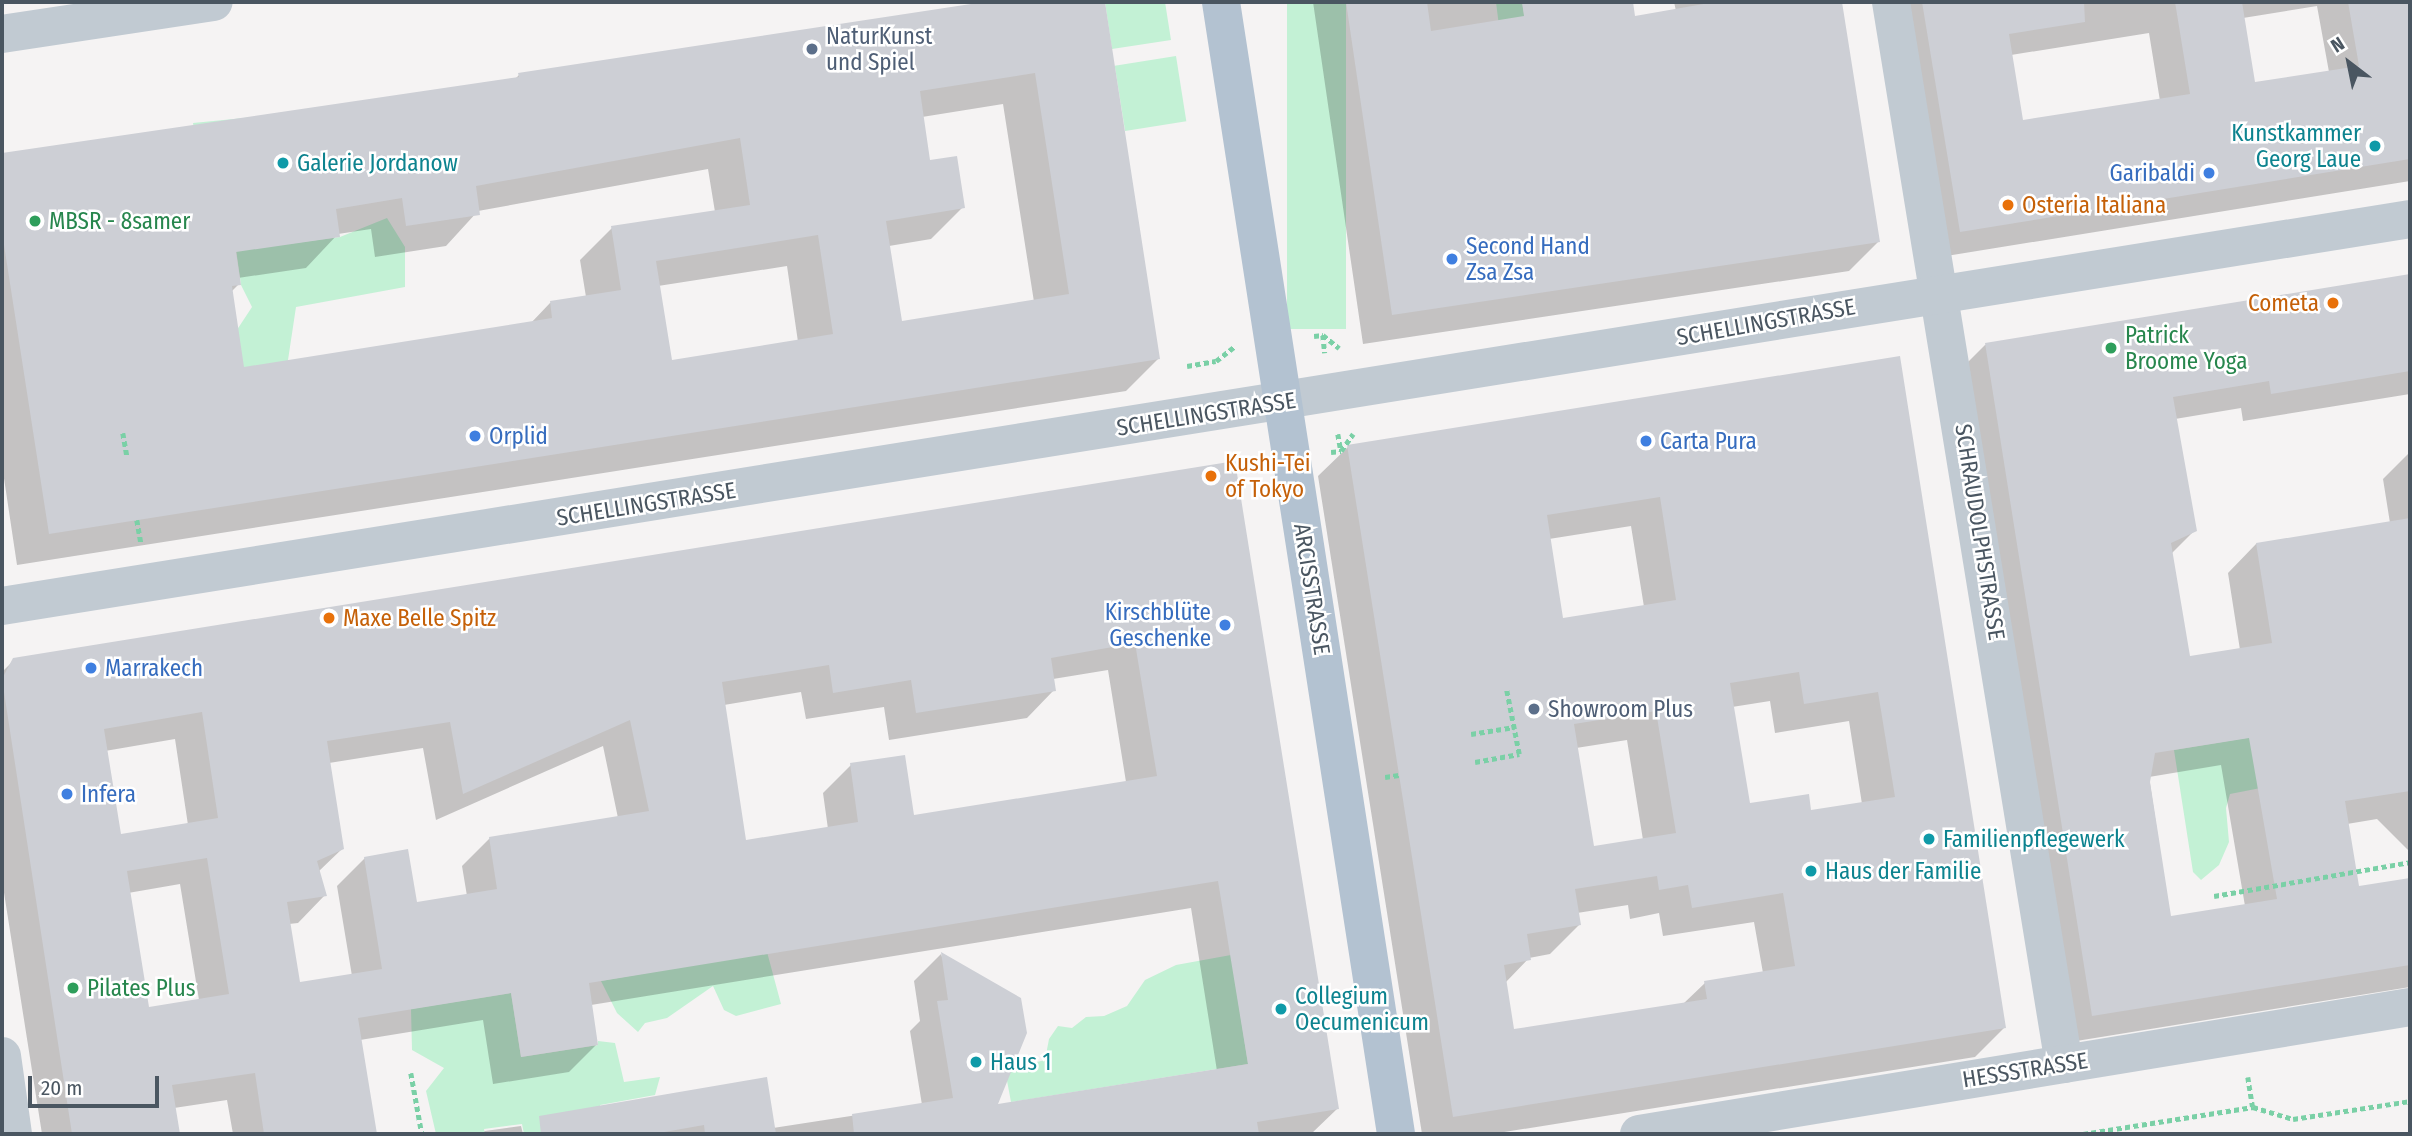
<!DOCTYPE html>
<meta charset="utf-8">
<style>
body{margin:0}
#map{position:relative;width:2412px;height:1136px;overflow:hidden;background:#f5f3f3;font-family:"Fira Sans Condensed",sans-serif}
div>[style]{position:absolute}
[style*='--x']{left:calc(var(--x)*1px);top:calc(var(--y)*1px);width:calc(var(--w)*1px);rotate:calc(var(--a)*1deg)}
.green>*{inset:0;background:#c3f1d5;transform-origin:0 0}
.shadow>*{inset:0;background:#0003}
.building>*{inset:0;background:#cdcfd5}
.path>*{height:4.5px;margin-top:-2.25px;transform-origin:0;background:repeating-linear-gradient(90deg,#7ad0a6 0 5px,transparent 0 8.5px)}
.minor>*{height:38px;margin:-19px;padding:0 19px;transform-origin:19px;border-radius:19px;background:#c1cad2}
.major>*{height:38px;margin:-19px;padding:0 19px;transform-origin:19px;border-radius:19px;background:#b3c2d1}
.dots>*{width:19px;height:19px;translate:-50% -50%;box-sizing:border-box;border:4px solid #fff;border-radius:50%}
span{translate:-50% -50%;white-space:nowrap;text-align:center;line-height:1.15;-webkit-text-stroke:5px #fff;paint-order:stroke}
.service-label{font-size:23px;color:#4e5e75}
.left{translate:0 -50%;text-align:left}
.culture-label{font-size:23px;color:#0d838f}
.right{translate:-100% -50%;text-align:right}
.shop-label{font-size:23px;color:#366cbe}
.food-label{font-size:23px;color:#c56008}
.leisure-label{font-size:23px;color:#27864d}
.street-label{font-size:23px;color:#4a5661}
.frame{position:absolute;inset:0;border:4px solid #4a5661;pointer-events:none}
.north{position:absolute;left:2314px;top:28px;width:70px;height:70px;-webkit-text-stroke:5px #fff;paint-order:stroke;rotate:328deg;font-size:19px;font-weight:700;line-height:28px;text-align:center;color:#4a5661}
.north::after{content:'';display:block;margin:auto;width:24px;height:32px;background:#4a5661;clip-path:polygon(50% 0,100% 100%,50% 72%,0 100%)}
.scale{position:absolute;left:28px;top:1076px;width:131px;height:32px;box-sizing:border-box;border:4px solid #4a5661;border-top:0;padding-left:9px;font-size:21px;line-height:24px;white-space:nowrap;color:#4a5661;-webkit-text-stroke:5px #fff;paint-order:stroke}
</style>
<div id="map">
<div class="green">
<div style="clip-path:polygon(1105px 2px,1165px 2px,1171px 40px,1112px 49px)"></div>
<div style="left:1287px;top:2px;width:59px;height:327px"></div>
<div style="clip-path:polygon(1496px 2px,1522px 2px,1529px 44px,1499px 26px)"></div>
<div style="left:1176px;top:56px;width:66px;height:62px;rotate:81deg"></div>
<div style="clip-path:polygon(254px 117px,273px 246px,340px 237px,387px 218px,405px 247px,405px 287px,296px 307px,288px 360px,309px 493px,225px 348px,252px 307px,241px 285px,236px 249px,207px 214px,193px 123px)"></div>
<div style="clip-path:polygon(2277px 733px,2286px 783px,2230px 794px,2226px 808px,2229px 842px,2219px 865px,2201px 880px,2193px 872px,2174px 750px)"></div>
<div style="clip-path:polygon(767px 952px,781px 1004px,736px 1016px,724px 1010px,713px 986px,667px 1018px,645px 1023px,638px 1032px,617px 1013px,601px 981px)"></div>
<div style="clip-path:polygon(1231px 955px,1248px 1064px,1011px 1102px,1005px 1070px,1045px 1060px,1049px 1039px,1058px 1026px,1072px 1028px,1086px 1017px,1104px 1016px,1127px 1006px,1145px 980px,1176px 965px)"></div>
<div style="clip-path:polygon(511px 993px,521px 1057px,598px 1045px,598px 1041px,615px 1043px,624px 1082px,660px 1077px,655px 1095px,600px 1105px,604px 1134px,524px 1134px,522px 1124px,484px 1129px,485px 1134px,436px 1134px,426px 1091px,444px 1068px,412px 1050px,411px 1009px)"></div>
</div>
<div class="shadow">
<div style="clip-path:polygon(evenodd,992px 2px,1103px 2px,1158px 359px,1126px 391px,17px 565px,2px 465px,2px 155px,514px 80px,519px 75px,992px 2px,1003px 104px,1034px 302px,900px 323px,889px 246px,931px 239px,963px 207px,929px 162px,922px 117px,1003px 104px,992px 2px,708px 169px,715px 212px,612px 228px,580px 260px,586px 297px,550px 303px,530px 324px,243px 368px,231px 292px,239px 284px,238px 278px,306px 268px,338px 234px,371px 229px,375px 257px,446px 246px,478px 211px,708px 169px,992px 2px,787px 266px,798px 342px,670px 362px,658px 286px,787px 266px)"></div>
<div style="clip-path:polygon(1313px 2px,1631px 2px,1634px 18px,1676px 11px,1674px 2px,1837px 2px,1878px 242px,1849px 271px,1363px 344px)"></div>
<div style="clip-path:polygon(evenodd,1891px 2px,2410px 2px,2410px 181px,1934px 258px,1891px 2px,2317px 6px,2329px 72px,2253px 84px,2243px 18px,2317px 6px,1891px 2px,2149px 33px,2160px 101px,2022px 122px,2011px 55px,2149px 33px)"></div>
<div style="clip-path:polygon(evenodd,2410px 276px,2410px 394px,2243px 421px,2241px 408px,2175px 419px,2195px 530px,2171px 554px,2188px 658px,2240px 650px,2228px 573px,2256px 544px,2390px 523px,2383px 479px,2410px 452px,2410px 852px,2377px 819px,2347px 824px,2358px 888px,2410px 880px,2410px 987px,2064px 1043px,1957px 373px,1985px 345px,2410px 276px,2221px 765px,2245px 906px,2170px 918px,2149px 777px,2221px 765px)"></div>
<div style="clip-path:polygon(evenodd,1898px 358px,2005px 1027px,1975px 1057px,1492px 1134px,1422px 1134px,1318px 476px,1348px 447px,1898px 358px,1631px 526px,1644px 607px,1562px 620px,1549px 539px,1631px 526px,1898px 358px,1770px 701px,1775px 733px,1849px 721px,1862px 804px,1810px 812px,1748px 805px,1732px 707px,1770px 701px,1898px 358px,1627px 740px,1643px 840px,1592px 848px,1576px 748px,1627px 740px,1898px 358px,1628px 905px,1630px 919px,1659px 913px,1663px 936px,1754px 922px,1763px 973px,1705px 983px,1683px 1004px,1513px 1031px,1505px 983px,1529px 958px,1550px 954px,1579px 925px,1577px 913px,1628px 905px)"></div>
<div style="clip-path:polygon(evenodd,1233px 463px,1337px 1109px,1311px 1134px,573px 1134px,600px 1107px,773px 1128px,922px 1105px,910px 1031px,920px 1021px,914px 981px,941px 954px,995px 1107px,1217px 1071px,1191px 908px,591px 1005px,597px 1044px,569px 1072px,493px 1084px,483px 1020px,360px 1040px,375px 1134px,233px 1134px,227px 1100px,174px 1108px,178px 1134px,42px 1134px,2px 880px,2px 672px,14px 660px,1233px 463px,1108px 670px,1126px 782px,912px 817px,851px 765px,823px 793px,828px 829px,744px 842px,724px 705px,801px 692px,806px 719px,884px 707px,889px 740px,1027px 718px,1054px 690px,1053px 679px,1108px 670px,1233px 463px,175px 739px,188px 825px,119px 836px,105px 751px,175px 739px,1233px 463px,603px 746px,618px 818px,490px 838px,462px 866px,467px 896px,415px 904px,365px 858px,337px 886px,352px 976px,299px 984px,289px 924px,298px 923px,325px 895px,318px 872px,343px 848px,329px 763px,423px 748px,436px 820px,603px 746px,1233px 463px,180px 884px,199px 1000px,147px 1009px,128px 893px,180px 884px)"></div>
<div style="clip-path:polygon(521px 1126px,523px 1134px,482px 1134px,485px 1131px)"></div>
</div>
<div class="building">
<div style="clip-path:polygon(evenodd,984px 2px,1105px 2px,1160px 359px,49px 534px,2px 232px,2px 153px,519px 77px,518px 73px,984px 2px,1035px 73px,1069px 294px,902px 321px,886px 221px,965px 208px,957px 156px,930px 160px,920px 91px,1035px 73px,984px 2px,740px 138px,750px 205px,611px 226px,621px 290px,550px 301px,552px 318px,244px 367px,232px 286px,241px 285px,236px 252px,340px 237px,336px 209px,402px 198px,406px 226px,480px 215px,476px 186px,740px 138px,984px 2px,818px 235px,833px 334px,672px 360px,656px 261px,818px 235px)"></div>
<div style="clip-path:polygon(1346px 2px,1427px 2px,1431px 31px,1524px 16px,1522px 2px,1633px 2px,1635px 16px,1715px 2px,1842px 2px,1880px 242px,1392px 315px)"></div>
<div style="clip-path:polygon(1922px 2px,2084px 2px,2085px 22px,2009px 34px,2023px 120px,2190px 94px,2175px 2px,2242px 2px,2255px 82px,2359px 66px,2348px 2px,2410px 2px,2410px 159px,1960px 232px)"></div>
<div style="clip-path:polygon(evenodd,2410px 274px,2410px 371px,2271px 394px,2269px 381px,2173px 397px,2197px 531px,2171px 543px,2190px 656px,2272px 643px,2256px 543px,2410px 518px,2410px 791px,2345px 801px,2359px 886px,2410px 878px,2410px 965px,2092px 1016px,1985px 343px,2410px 274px,2249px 738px,2277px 899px,2171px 916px,2150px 782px,2155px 753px,2249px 738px)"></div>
<div style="clip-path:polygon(evenodd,1900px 356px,2006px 1028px,1453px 1117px,1347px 445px,1900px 356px,1660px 497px,1676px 600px,1563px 618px,1547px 515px,1660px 497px,1900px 356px,1799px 672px,1804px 704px,1878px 692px,1895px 797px,1811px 810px,1809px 794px,1750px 803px,1730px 683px,1799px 672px,1900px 356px,1656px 711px,1676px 833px,1594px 846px,1574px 724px,1656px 711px,1900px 356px,1657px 876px,1659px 890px,1688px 885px,1692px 908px,1783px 893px,1795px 966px,1704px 981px,1707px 999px,1514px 1029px,1504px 965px,1531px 960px,1527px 934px,1581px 925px,1575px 889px,1657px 876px)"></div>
<div style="clip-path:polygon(evenodd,1235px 461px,1339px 1109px,1257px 1122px,1259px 1134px,854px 1134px,852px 1114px,953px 1098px,937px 1001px,948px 1000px,941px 952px,1021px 998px,1027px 1033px,998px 1104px,1248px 1064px,1218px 881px,589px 983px,598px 1045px,521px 1057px,511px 993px,358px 1018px,377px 1134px,264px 1134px,255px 1073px,172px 1085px,180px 1134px,72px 1134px,2px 679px,13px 658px,1235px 461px,1135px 643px,1157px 776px,914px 815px,905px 755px,850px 763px,858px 822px,746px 840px,722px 682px,829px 665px,833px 693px,911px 680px,916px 713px,1056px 691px,1051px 658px,1135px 643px,1235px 461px,202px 712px,218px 818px,121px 834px,104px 729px,202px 712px,1235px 461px,630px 720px,649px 811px,489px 837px,497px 889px,417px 902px,408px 849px,364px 857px,382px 969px,300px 982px,287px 902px,327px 896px,317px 861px,344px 849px,327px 741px,450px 722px,463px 794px,630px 720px,1235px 461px,207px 858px,229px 994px,149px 1007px,127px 871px,207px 858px)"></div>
<div style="clip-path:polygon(767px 1077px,776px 1134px,705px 1134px,704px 1125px,653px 1134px,541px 1134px,539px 1116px)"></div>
</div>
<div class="path">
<div style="--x:1323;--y:335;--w:18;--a:84"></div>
<div style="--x:1314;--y:336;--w:9;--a:-6"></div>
<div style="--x:1323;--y:335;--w:21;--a:39"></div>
<div style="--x:1187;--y:366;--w:29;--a:-10"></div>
<div style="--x:1216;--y:361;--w:23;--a:-38"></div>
<div style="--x:123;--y:433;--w:23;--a:80"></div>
<div style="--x:1338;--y:434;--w:17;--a:80"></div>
<div style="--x:1331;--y:452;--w:10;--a:-6"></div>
<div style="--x:1341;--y:451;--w:21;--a:-55"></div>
<div style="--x:137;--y:520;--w:23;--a:80"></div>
<div style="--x:1471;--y:734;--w:44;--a:-9.2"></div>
<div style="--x:1475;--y:762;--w:45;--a:-10.3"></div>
<div style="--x:1519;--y:754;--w:67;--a:-101.1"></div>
<div style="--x:1385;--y:777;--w:14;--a:-8"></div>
<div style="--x:2214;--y:896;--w:199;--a:-9.8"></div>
<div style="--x:411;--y:1073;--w:62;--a:79.8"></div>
<div style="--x:2248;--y:1077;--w:30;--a:81"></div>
<div style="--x:2083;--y:1134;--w:172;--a:-9"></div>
<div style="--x:2253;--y:1107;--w:42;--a:16.7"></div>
<div style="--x:2293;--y:1119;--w:118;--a:-8.7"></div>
</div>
<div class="minor">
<div style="--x:1891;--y:2;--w:1076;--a:80.75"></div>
<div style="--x:2;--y:34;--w:214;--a:-8.6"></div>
<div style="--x:2;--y:606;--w:2439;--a:-9.13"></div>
<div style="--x:2;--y:1056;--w:79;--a:82"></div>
<div style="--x:1639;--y:1134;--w:781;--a:-9.35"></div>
</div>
<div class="major">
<div style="--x:1221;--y:2;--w:1145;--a:81.21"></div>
</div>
<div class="dots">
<div style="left:812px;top:49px;background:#5c6f8a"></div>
<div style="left:2375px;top:146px;background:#0f9aa8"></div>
<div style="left:283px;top:163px;background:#0f9aa8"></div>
<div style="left:2209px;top:173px;background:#3f7fe0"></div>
<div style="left:2008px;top:205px;background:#e8710a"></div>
<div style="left:35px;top:221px;background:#2e9e5b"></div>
<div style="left:1452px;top:259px;background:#3f7fe0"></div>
<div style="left:2333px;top:303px;background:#e8710a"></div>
<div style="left:2111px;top:348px;background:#2e9e5b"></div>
<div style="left:475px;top:436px;background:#3f7fe0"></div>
<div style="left:1646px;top:441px;background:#3f7fe0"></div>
<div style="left:1211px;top:476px;background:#e8710a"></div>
<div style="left:329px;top:618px;background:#e8710a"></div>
<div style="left:1225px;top:625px;background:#3f7fe0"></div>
<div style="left:91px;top:668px;background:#3f7fe0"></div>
<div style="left:1534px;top:709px;background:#5c6f8a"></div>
<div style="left:67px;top:794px;background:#3f7fe0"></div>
<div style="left:1929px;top:839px;background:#0f9aa8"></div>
<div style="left:1811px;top:871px;background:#0f9aa8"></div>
<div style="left:73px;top:988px;background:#2e9e5b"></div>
<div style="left:1281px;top:1009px;background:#0f9aa8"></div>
<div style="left:976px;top:1062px;background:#0f9aa8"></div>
</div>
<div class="service-label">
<span class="left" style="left:826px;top:49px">NaturKunst<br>und Spiel</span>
<span class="left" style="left:1548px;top:709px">Showroom Plus</span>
</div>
<div class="culture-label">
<span class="right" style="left:2361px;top:146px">Kunstkammer<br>Georg Laue</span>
<span class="left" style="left:297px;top:163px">Galerie Jordanow</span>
<span class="left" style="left:1943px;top:839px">Familienpflegewerk</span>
<span class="left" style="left:1825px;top:871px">Haus der Familie</span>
<span class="left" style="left:1295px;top:1009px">Collegium<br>Oecumenicum</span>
<span class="left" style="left:990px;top:1062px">Haus 1</span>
</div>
<div class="shop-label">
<span class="right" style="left:2195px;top:173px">Garibaldi</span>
<span class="left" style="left:1466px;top:259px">Second Hand<br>Zsa Zsa</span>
<span class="left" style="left:489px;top:436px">Orplid</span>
<span class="left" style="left:1660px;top:441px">Carta Pura</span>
<span class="right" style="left:1211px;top:625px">Kirschblüte<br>Geschenke</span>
<span class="left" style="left:105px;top:668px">Marrakech</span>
<span class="left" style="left:81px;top:794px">Infera</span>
</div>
<div class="food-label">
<span class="left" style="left:2022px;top:205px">Osteria Italiana</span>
<span class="right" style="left:2319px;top:303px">Cometa</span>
<span class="left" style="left:1225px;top:476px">Kushi-Tei<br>of Tokyo</span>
<span class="left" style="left:343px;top:618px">Maxe Belle Spitz</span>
</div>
<div class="leisure-label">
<span class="left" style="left:49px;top:221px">MBSR - 8samer</span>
<span class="left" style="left:2125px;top:348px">Patrick<br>Broome Yoga</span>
<span class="left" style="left:87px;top:988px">Pilates Plus</span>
</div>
<div class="street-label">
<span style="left:1766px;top:322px;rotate:-10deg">SCHELLINGSTRASSE</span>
<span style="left:1206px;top:414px;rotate:-9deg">SCHELLINGSTRASSE</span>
<span style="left:646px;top:504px;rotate:-9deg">SCHELLINGSTRASSE</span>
<span style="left:1980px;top:532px;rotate:81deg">SCHRAUDOLPHSTRASSE</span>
<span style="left:1312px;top:589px;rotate:81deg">ARCISSTRASSE</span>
<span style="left:2025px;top:1070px;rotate:-9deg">HESSSTRASSE</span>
</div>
<div class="frame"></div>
<div class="north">N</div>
<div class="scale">20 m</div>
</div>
